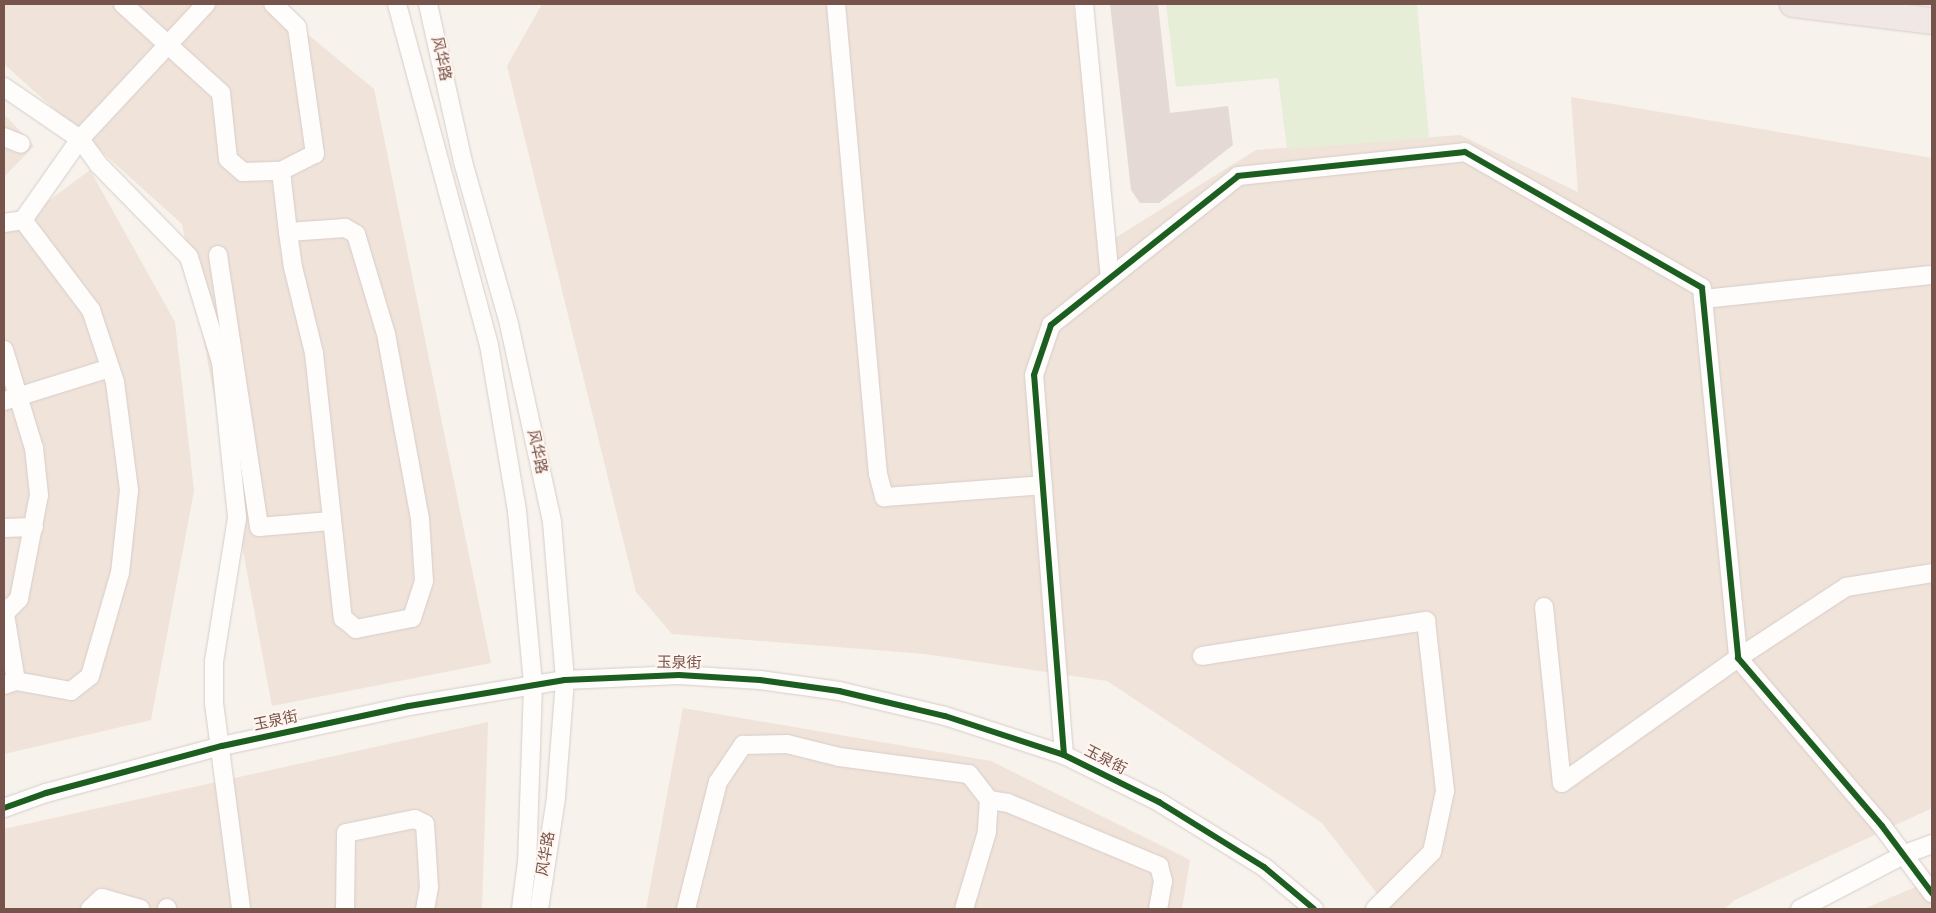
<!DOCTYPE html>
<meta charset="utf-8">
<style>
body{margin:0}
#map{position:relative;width:1936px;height:913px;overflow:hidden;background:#f7f2ec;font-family:Overpass,"Noto Sans SC",sans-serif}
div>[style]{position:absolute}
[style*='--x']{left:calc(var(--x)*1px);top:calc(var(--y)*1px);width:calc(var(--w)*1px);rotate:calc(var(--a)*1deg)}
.residential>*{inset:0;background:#f0e3da}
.green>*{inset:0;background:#e7eed7}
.building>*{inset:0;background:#e4d9d4}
.roads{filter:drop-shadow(0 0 1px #d6cdc8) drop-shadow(0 0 1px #d6cdc8)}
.minor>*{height:18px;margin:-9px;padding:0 9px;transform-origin:9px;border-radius:9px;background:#fefdfc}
.highway>*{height:26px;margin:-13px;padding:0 13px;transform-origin:13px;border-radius:13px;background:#f1e7e5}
.cycleway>*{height:6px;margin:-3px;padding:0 3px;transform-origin:3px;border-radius:3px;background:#1b5e20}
span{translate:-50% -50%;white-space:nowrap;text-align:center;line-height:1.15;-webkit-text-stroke:4px #fff5ee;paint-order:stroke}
.street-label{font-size:15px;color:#76544c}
.frame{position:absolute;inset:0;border:5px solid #76544c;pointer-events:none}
</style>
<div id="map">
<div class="residential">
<div style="clip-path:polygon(4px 4px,271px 4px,374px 89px,491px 663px,272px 706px,182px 224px,4px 64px)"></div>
<div style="clip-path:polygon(542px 4px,1073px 4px,1107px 243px,1256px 150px,1460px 135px,1578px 192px,1571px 97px,1932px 158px,1932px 808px,1735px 900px,1724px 909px,1389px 909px,1321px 822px,1107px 681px,925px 654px,672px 634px,636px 592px,507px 66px)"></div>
<div style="clip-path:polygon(4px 114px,34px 146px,4px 177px)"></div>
<div style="clip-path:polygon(90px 170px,175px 322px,194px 491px,151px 720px,4px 754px,4px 234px)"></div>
<div style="clip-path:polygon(683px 708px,991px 761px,1190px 860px,1182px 909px,646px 909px)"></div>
<div style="clip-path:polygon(488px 722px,482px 909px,4px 909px,4px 829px)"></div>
<div style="clip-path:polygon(1932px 880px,1932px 909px,1864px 909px,1866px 908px)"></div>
</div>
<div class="green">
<div style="clip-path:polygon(1166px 4px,1417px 4px,1429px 138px,1287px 149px,1278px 78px,1176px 87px)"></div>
</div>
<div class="building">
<div style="clip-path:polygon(1110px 4px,1158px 4px,1170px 113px,1228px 106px,1233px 145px,1159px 203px,1140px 203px,1131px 190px)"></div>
</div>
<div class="roads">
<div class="minor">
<div style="--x:123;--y:4;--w:132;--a:42.2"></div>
<div style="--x:221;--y:93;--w:66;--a:83.9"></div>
<div style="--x:228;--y:159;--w:20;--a:41"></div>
<div style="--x:243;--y:172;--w:38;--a:-2"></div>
<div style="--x:281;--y:171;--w:38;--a:-27"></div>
<div style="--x:315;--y:154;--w:128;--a:-98.1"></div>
<div style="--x:297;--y:27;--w:33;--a:-136"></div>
<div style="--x:397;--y:4;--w:353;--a:74.9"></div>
<div style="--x:489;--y:345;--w:168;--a:80.4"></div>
<div style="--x:517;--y:511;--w:175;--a:84.7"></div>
<div style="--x:533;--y:685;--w:177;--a:91.9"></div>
<div style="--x:527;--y:862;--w:47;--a:97.3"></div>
<div style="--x:428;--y:4;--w:162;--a:77.5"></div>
<div style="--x:463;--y:162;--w:168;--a:74.1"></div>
<div style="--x:509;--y:324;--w:203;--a:77.7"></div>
<div style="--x:552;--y:522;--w:159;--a:85.3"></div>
<div style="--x:565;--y:680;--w:118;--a:94.4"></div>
<div style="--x:556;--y:798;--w:112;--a:98.7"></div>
<div style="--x:836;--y:4;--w:472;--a:84.9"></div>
<div style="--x:878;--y:474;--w:24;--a:75"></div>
<div style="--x:884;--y:497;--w:159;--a:-4.3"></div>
<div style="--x:1084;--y:4;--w:275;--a:84.6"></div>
<div style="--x:4;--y:87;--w:92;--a:34.4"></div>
<div style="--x:80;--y:139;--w:31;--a:54"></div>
<div style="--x:98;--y:164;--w:130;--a:45.6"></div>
<div style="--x:189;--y:257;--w:110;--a:73.1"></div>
<div style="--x:221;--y:362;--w:157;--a:84.1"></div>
<div style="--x:237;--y:518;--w:145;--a:99.1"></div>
<div style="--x:214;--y:661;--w:42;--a:90"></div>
<div style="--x:214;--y:703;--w:208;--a:82.5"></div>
<div style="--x:4;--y:137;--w:18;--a:22"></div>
<div style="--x:281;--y:171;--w:61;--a:83.5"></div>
<div style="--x:288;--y:232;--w:35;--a:82"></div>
<div style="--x:293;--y:267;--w:89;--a:76.3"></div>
<div style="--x:314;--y:353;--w:267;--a:83.8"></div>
<div style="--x:343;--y:618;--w:17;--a:40"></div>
<div style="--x:356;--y:629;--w:57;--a:-11.1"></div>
<div style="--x:412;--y:618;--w:39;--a:-72"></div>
<div style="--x:424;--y:581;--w:62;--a:-93.7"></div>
<div style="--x:420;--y:519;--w:188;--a:-100.4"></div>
<div style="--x:386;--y:334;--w:104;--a:-106.7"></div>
<div style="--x:356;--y:234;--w:13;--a:-151"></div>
<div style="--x:345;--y:228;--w:57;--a:176"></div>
<div style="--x:4;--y:223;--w:19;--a:-9"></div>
<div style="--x:23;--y:220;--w:99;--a:-54.9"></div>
<div style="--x:80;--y:139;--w:185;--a:-47"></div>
<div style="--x:218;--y:255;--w:275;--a:81.4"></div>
<div style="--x:259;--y:527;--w:72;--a:-4.8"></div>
<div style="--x:1703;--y:299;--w:230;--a:-6"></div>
<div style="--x:4;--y:350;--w:102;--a:73"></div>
<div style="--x:34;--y:448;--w:47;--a:83.9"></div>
<div style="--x:39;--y:495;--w:106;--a:100.9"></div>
<div style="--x:19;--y:599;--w:17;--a:135"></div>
<div style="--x:4;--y:401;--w:111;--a:-17.3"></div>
<div style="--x:4;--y:528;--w:30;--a:-2"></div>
<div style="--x:1544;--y:607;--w:177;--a:84.2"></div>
<div style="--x:1562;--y:783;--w:216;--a:-35.4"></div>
<div style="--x:1738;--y:658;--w:129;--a:-33.3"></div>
<div style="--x:1846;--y:587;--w:87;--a:-9.2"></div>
<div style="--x:4;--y:608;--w:74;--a:80.7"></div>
<div style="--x:1202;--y:656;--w:227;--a:-8.9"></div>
<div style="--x:1426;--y:621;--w:171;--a:83.6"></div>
<div style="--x:1445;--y:791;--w:62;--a:102"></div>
<div style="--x:1432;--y:852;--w:81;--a:135"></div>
<div style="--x:4;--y:685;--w:13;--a:-18"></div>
<div style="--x:16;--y:681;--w:56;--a:10.3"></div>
<div style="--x:71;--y:691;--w:24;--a:-38"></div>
<div style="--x:90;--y:676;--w:107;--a:-73.8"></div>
<div style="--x:120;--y:573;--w:83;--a:-83.8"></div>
<div style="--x:129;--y:490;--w:109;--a:-97.4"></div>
<div style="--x:115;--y:382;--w:76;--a:-108.4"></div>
<div style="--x:91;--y:310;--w:113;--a:-127.1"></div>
<div style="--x:1064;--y:755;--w:381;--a:-94.5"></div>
<div style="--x:1034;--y:375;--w:53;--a:-71.2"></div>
<div style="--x:1051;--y:325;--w:239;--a:-38.5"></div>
<div style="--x:1238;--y:176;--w:228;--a:-6"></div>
<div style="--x:1465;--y:152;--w:273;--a:29.8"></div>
<div style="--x:1702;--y:288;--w:372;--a:84.4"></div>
<div style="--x:1738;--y:658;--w:221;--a:49.4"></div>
<div style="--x:1882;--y:826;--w:84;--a:53.3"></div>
<div style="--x:989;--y:800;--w:19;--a:9"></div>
<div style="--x:1008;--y:803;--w:164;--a:22.6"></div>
<div style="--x:1159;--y:866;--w:16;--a:75"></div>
<div style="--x:1163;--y:881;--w:28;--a:100"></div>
<div style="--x:4;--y:808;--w:45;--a:-19.7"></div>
<div style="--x:46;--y:793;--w:182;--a:-15"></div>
<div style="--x:222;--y:746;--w:191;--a:-12.1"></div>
<div style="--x:409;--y:706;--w:158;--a:-9.5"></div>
<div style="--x:565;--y:680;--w:114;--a:-2.5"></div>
<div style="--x:679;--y:675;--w:81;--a:3.5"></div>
<div style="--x:760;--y:680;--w:80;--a:7.9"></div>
<div style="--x:839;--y:691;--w:109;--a:13.3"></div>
<div style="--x:945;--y:716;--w:125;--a:18.1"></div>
<div style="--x:1064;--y:755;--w:106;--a:26.3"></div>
<div style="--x:1159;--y:802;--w:123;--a:31.8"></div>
<div style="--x:1264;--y:867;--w:65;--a:40"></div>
<div style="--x:167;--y:908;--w:1;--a:90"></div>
<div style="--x:90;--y:909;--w:16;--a:-43"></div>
<div style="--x:102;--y:898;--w:40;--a:16"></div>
<div style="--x:345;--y:909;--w:76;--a:-89.2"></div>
<div style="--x:346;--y:833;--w:70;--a:-11.5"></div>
<div style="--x:415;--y:819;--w:11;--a:27"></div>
<div style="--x:425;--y:824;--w:63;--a:86.4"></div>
<div style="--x:429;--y:887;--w:22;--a:100"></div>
<div style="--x:686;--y:909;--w:131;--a:-75.9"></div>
<div style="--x:718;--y:782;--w:45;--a:-56"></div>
<div style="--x:743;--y:745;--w:44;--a:-1.3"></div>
<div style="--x:787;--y:744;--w:54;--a:14"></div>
<div style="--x:839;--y:757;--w:131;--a:7.5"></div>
<div style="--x:969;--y:774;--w:33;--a:52"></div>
<div style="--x:989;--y:800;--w:32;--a:94"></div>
<div style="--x:987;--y:832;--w:80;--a:106.6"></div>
<div style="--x:1800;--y:909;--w:119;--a:-27.6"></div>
<div style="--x:1905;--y:854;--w:29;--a:-20"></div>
</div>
<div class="highway">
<div style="--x:1793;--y:4;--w:140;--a:7"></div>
</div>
</div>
<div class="cycleway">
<div style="--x:1064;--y:755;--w:381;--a:-94.5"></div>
<div style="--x:1034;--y:375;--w:53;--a:-71.2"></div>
<div style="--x:1051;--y:325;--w:239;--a:-38.5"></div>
<div style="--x:1238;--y:176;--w:228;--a:-6"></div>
<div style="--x:1465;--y:152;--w:273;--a:29.8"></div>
<div style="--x:1702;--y:288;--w:372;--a:84.4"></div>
<div style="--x:1738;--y:658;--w:221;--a:49.4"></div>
<div style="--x:1882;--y:826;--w:84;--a:53.3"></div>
<div style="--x:4;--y:808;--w:45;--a:-19.7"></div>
<div style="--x:46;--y:793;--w:182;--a:-15"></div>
<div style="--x:222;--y:746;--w:191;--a:-12.1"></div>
<div style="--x:409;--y:706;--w:158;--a:-9.5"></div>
<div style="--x:565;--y:680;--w:114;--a:-2.5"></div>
<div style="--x:679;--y:675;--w:81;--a:3.5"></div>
<div style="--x:760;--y:680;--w:80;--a:7.9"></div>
<div style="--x:839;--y:691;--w:109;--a:13.3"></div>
<div style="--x:945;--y:716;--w:125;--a:18.1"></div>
<div style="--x:1064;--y:755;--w:106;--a:26.3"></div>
<div style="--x:1159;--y:802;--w:123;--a:31.8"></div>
<div style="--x:1264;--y:867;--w:65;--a:40"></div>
</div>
<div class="street-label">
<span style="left:440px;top:59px;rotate:78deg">风华路</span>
<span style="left:536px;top:452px;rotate:78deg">风华路</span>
<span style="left:679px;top:664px;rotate:1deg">玉泉街</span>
<span style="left:276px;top:722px;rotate:-12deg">玉泉街</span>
<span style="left:1105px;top:761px;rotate:27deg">玉泉街</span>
<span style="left:547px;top:854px;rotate:-81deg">风华路</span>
</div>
<div class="frame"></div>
</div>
